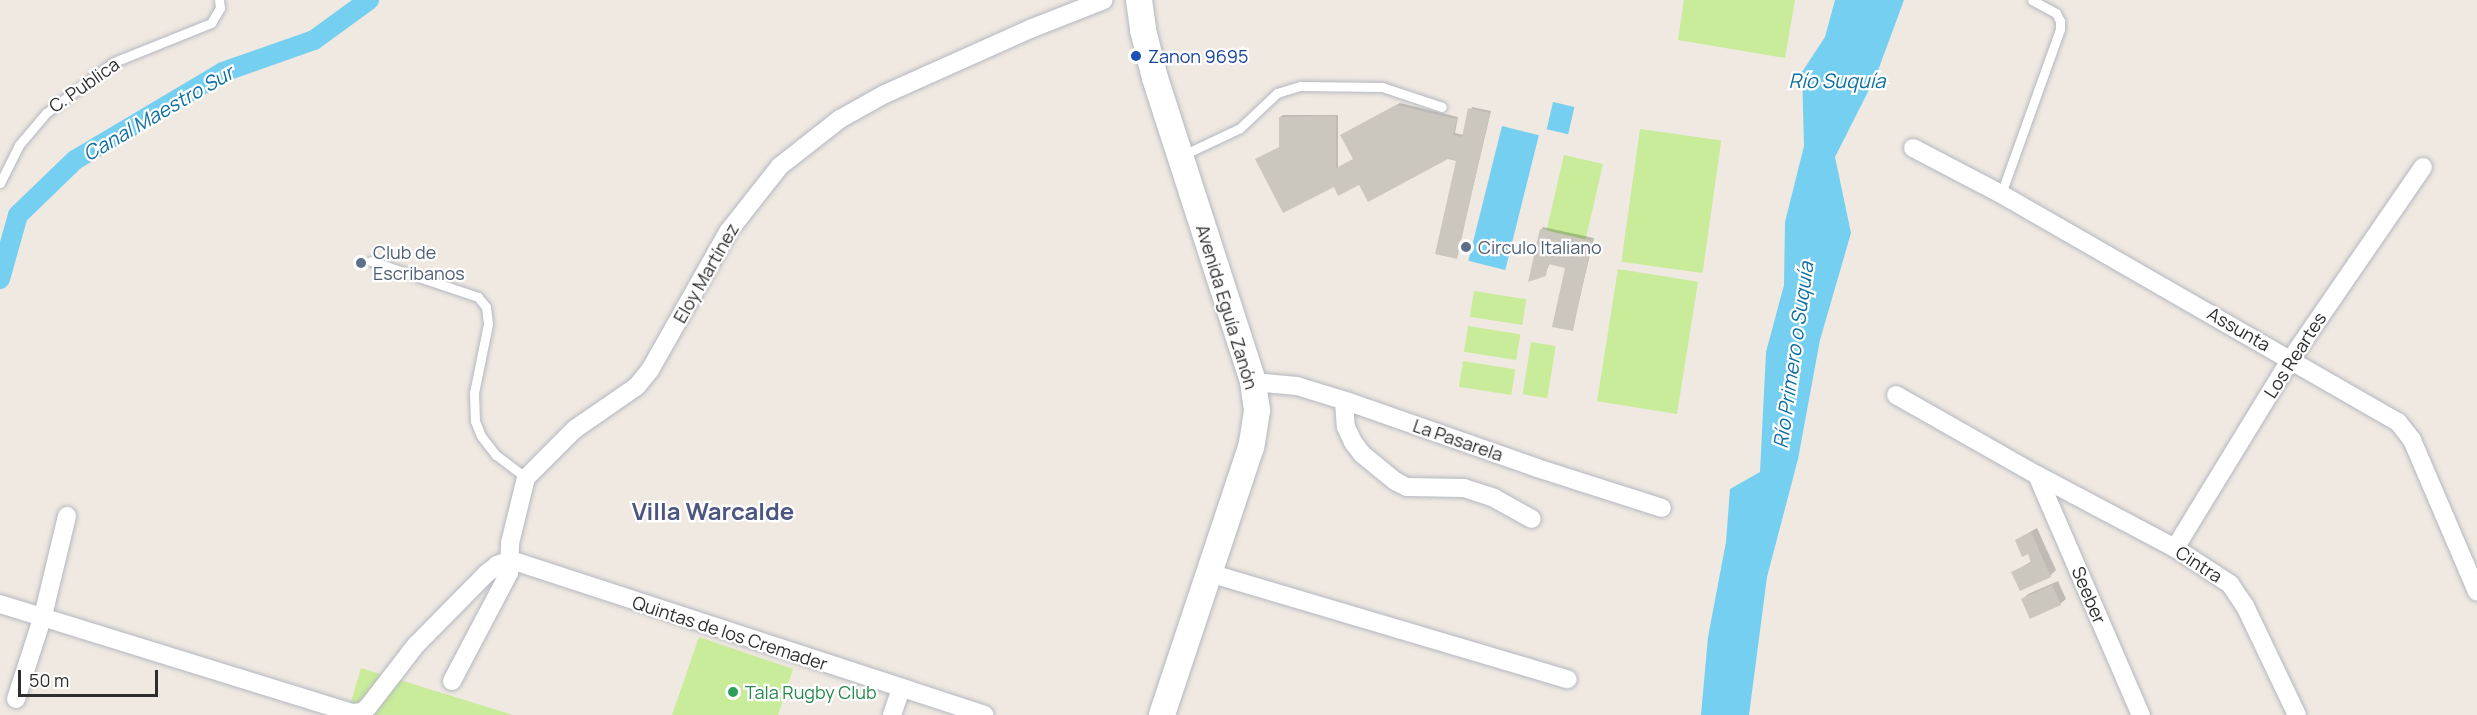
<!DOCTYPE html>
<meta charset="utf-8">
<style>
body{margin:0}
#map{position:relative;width:2477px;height:715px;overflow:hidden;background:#efe9e1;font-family:Manrope,sans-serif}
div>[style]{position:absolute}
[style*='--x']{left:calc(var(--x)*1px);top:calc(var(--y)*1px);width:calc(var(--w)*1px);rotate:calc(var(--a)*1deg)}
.pitch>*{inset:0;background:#c9ec9a;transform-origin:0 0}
.water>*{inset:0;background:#75cff0;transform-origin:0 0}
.shadow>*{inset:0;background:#0003}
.canal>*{height:20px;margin:-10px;padding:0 10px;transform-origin:10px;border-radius:10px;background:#75cff0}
.building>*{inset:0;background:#cbc7bf;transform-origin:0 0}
.roads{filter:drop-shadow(0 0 2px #b4b7c1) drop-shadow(0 0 2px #b4b7c1)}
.lane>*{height:9px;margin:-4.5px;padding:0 4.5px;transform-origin:4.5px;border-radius:4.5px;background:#fff}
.street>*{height:18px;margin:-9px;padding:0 9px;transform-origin:9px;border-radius:9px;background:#fff}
.secondary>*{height:26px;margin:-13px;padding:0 13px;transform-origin:13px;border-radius:13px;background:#fff}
.dots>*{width:16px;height:16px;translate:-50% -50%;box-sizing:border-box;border:3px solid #fff;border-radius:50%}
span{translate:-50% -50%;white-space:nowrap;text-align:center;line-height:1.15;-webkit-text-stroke:4.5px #fff;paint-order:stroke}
.transit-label{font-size:18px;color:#164399}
.left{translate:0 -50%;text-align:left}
.street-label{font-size:18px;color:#2e2e2e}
.service-label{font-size:18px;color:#4e5e75}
.leisure-label{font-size:18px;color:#27864d}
.water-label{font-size:20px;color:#0d6fa3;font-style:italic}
.district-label{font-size:24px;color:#4d5680;font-weight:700}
.scale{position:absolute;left:18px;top:670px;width:140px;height:27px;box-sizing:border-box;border:3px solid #2e2e2e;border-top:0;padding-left:8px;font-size:18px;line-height:21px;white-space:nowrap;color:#2e2e2e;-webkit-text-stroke:4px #fff;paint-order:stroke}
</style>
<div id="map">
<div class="pitch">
<div style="clip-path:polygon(1684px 0,1795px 0,1785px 58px,1678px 40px)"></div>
<div style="left:1640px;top:129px;width:82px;height:134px;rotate:8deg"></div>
<div style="left:1564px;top:155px;width:40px;height:78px;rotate:13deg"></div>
<div style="left:1618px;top:269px;width:81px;height:134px;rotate:9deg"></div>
<div style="left:1474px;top:291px;width:53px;height:26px;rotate:9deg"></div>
<div style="left:1468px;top:326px;width:53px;height:26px;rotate:9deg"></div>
<div style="left:1531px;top:342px;width:25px;height:53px;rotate:9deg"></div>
<div style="left:1463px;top:361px;width:53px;height:26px;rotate:9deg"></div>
<div style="clip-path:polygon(699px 637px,793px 669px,778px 715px,672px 715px)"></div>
<div style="clip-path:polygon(361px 668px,513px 715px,347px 715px)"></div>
</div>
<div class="water">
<div style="clip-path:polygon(1835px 0,1904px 0,1876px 76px,1835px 157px,1851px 233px,1820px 340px,1798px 459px,1767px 577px,1749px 715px,1701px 715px,1708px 637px,1726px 542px,1730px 489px,1760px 472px,1766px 352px,1784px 285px,1785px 222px,1804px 146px,1802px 72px,1825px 37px)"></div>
<div style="left:1553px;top:102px;width:22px;height:28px;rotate:13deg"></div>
<div style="left:1502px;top:126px;width:38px;height:139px;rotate:14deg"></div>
</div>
<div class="shadow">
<div style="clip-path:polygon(1400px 103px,1458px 117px,1455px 133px,1464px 135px,1472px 107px,1491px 111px,1456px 258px,1458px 160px,1448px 158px,1360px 183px,1335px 185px,1280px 147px,1280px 117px,1283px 115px,1338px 115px,1338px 168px,1354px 159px,1342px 135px)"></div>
<div style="clip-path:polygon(1543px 227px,1594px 238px,1572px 330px,1567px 267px,1550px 263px,1545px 274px,1541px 230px)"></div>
<div style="clip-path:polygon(2037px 528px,2056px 570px,2050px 576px,2013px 572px,2032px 561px,2028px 552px,2016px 540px)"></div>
<div style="clip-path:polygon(2058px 581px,2066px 599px,2060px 604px,2023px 599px,2028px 594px)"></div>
</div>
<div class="canal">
<div style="--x:0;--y:279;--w:66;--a:-74.3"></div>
<div style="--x:18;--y:215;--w:79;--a:-44"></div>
<div style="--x:75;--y:160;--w:172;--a:-30.7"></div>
<div style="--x:223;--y:72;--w:96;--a:-19.4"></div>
<div style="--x:314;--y:40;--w:68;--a:-36"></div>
</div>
<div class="building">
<div style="clip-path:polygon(1396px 105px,1457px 119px,1453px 135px,1462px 137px,1468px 108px,1490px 113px,1457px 259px,1435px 254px,1456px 161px,1448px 159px,1368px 202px,1359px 185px,1338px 196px,1334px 187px,1283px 213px,1255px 159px,1279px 147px,1279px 117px,1336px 116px,1336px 168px,1353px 159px,1340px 135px)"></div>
<div style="clip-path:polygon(1540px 229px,1592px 241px,1573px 331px,1552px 327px,1565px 268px,1548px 264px,1546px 276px,1528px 282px)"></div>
<div style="clip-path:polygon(2031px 532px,2051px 577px,2020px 591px,2011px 572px,2031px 563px,2028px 554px,2022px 557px,2015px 540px)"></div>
<div style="left:2052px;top:585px;width:22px;height:34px;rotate:66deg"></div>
</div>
<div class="roads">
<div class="lane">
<div style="--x:1183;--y:155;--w:63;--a:-25.3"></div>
<div style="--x:1240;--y:128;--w:51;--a:-43.4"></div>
<div style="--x:1277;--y:93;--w:24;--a:-17"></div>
<div style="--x:1300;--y:86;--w:82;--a:0.7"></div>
<div style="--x:1382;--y:87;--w:63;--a:18.4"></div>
<div style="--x:0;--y:183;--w:42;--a:-63.4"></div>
<div style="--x:19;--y:145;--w:42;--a:-49.8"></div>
<div style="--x:46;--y:113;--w:85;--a:-36.9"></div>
<div style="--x:114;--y:62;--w:105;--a:-21.9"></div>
<div style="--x:211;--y:23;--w:17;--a:-59"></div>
<div style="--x:220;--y:8;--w:8;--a:-97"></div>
<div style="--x:2001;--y:194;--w:175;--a:-70.3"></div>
<div style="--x:2060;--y:29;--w:8;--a:-90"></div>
<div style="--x:2060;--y:21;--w:9;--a:-117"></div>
<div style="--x:2056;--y:13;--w:27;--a:-152"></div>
<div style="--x:371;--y:261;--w:113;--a:18.6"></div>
<div style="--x:478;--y:297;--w:13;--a:51"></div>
<div style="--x:486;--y:307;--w:17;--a:83"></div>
<div style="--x:488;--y:324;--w:70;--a:101.5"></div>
<div style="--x:474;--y:393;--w:28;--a:88"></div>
<div style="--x:475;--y:421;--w:16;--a:68"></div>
<div style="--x:481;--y:436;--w:24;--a:52"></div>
<div style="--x:496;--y:455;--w:38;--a:37"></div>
</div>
<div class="street">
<div style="--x:1913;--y:148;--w:99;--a:27.6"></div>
<div style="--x:2001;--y:194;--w:458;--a:29.9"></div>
<div style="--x:2398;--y:422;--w:23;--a:52"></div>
<div style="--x:2412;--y:440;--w:165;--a:66.8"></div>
<div style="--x:1253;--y:382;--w:44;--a:5.2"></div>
<div style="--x:1297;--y:386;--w:54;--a:17.1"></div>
<div style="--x:1349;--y:402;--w:199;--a:19.3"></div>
<div style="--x:1537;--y:468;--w:131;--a:17.7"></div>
<div style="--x:1896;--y:395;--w:162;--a:29.6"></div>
<div style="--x:2037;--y:475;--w:156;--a:27.9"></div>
<div style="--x:2175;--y:548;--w:66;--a:33.2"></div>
<div style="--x:2230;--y:584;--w:27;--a:56"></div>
<div style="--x:2245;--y:606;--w:121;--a:64.5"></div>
<div style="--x:1344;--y:401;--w:26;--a:86"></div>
<div style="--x:1346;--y:427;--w:17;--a:65"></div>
<div style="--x:1353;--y:442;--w:15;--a:53"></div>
<div style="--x:1362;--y:454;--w:43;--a:39.3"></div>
<div style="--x:1395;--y:481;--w:13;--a:27"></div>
<div style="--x:1407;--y:487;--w:57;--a:1"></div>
<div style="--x:1464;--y:488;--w:32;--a:18"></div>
<div style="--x:1494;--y:498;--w:43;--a:28.9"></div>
<div style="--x:2037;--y:475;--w:262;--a:66.6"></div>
<div style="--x:2175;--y:548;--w:222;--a:-58.5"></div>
<div style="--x:2291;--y:359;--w:233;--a:-55.5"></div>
<div style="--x:1209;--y:573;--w:374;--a:16.5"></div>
<div style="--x:0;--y:604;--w:369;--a:17.2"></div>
<div style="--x:353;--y:713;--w:9;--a:-6"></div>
<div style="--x:362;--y:712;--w:8;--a:-40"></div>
<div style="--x:368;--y:707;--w:78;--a:-52.3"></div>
<div style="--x:416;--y:645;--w:100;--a:-45.4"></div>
<div style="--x:486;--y:574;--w:14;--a:-39"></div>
<div style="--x:497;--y:565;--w:15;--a:-20"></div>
<div style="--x:511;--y:560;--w:498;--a:18.1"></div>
<div style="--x:452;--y:681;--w:122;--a:-62.2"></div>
<div style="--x:509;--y:573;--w:30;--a:-88"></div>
<div style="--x:510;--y:543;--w:67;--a:-76.2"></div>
<div style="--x:526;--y:478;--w:69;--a:-45"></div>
<div style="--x:575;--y:429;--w:75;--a:-34.7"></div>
<div style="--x:637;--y:386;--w:21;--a:-51"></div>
<div style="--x:650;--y:370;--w:159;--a:-60.5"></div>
<div style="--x:728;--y:232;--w:84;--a:-51.8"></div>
<div style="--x:780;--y:166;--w:76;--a:-38.1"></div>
<div style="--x:840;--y:119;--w:51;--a:-29.1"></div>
<div style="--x:885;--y:94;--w:159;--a:-24.1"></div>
<div style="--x:1030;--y:29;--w:79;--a:-21.4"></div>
<div style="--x:16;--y:699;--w:87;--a:-72"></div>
<div style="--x:43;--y:616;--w:103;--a:-76.5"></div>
<div style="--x:892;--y:715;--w:28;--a:-71"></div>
</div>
<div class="secondary">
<div style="--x:1139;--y:0;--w:30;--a:82"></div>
<div style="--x:1143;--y:30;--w:49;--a:76"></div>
<div style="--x:1155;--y:78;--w:319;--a:72.1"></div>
<div style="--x:1253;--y:382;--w:29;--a:82"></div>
<div style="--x:1257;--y:411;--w:36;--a:99"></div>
<div style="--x:1251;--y:447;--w:282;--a:108.4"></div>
</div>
</div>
<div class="dots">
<div style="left:1136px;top:56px;background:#1a4fb4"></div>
<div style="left:1466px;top:247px;background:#5c6f8a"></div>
<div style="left:361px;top:263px;background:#5c6f8a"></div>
<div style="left:733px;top:692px;background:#2e9e5b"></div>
</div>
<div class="transit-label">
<span class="left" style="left:1148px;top:56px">Zanon 9695</span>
</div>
<div class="street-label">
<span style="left:84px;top:85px;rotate:-35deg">C. Publica</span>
<span style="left:706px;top:273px;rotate:-60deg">Eloy Martínez</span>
<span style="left:1227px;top:307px;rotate:73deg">Avenida Eguía Zanón</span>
<span style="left:2239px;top:329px;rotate:30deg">Assunta</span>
<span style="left:2295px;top:355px;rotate:-57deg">Los Reartes</span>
<span style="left:1458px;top:440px;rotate:19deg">La Pasarela</span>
<span style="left:2199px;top:564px;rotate:33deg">Cintra</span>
<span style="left:2089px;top:595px;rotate:67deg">Seeber</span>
<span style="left:730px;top:633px;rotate:18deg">Quintas de los Cremader</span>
</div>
<div class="service-label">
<span class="left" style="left:1478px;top:247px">Circulo Italiano</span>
<span class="left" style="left:373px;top:263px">Club de<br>Escribanos</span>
</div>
<div class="leisure-label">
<span class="left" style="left:745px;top:692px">Tala Rugby Club</span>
</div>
<div class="water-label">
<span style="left:1837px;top:80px">Río Suquía</span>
<span style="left:158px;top:113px;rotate:-30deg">Canal Maestro Sur</span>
<span style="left:1793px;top:355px;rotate:-82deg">Río Primero o Suquía</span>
</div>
<div class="district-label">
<span style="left:713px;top:511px">Villa Warcalde</span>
</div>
<div class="scale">50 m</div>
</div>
